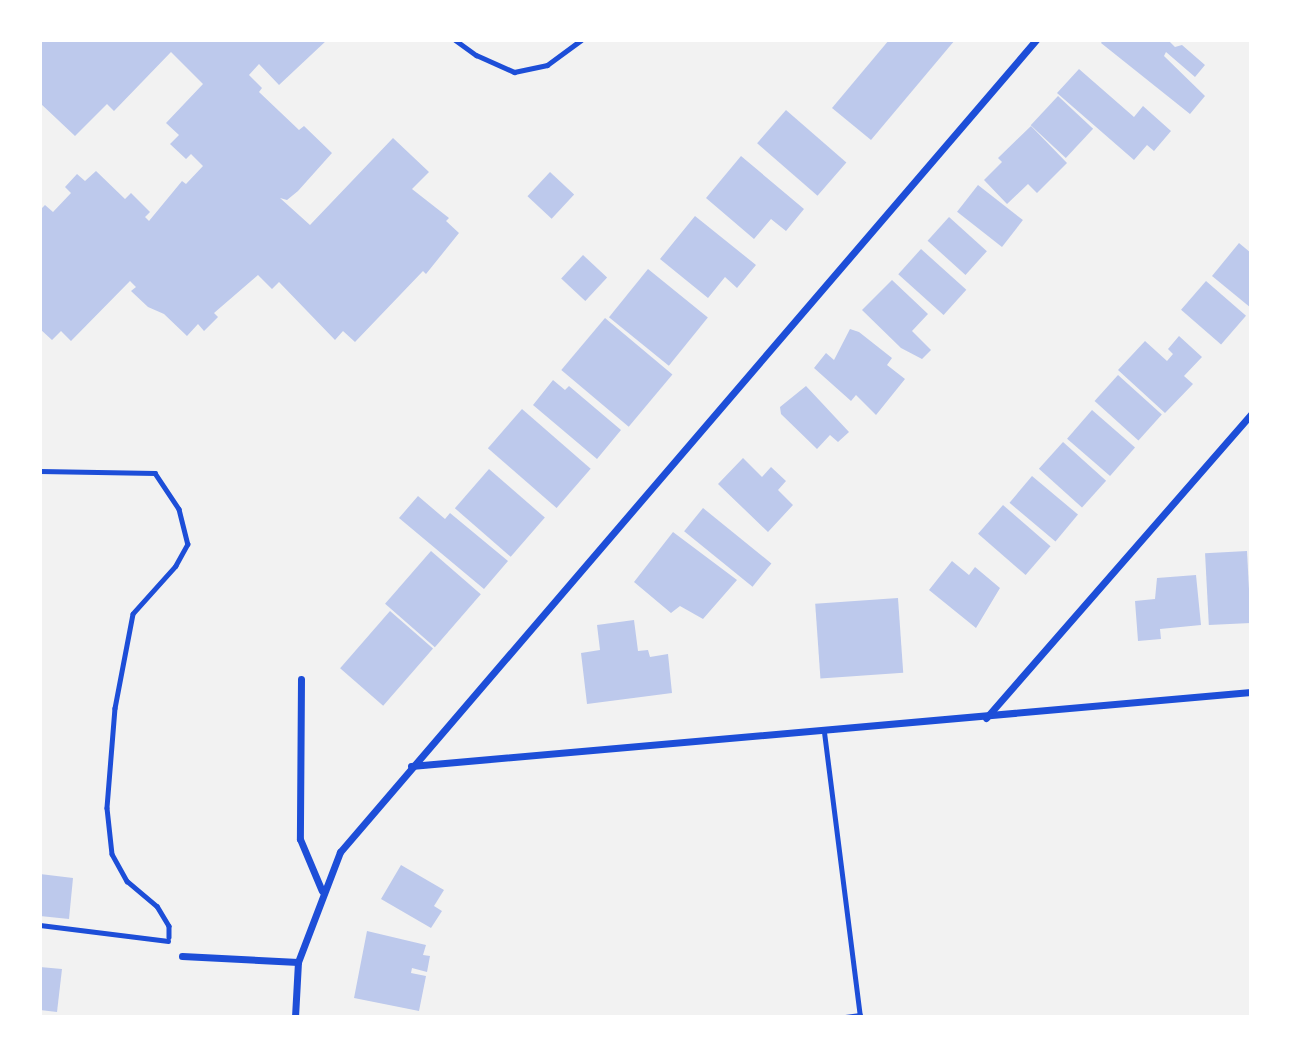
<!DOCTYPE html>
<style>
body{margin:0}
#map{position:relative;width:1291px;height:1057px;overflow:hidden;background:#f2f2f2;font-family:"Work Sans",sans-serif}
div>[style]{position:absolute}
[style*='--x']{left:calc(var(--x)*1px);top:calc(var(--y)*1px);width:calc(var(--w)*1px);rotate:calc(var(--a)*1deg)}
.building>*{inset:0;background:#bdc9ec;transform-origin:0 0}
.path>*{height:4.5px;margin:-2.25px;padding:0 2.25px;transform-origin:2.25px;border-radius:2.25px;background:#1d4ed8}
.service>*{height:5px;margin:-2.5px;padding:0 2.5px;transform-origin:2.5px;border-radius:2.5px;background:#1d4ed8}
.minor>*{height:7px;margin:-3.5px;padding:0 3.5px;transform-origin:3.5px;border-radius:3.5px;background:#1d4ed8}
span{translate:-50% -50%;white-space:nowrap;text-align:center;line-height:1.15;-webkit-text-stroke:5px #fff;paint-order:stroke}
.frame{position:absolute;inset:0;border:42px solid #fff;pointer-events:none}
</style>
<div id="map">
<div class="building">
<div style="clip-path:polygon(40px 40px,327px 40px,279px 85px,259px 64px,249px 75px,262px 88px,259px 92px,299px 130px,304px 126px,332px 153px,298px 191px,287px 200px,280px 198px,310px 225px,393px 138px,429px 172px,412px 189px,449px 218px,446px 221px,459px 233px,426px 274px,423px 271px,355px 342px,343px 331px,335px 340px,279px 282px,272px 289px,258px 275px,214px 313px,218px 317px,204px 331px,198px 324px,187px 336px,164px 314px,148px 307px,131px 291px,136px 287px,130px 281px,71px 341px,61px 331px,52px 340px,40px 329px,40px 210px,45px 205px,53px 212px,71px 193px,65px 187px,77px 174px,85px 181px,96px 171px,125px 199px,131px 193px,150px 212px,145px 217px,149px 221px,182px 181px,186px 184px,203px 166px,191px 154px,186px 159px,170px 144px,179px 135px,166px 123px,203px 84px,171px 52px,114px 111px,107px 104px,75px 136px,40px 103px)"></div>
<div style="clip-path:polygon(889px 40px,955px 40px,871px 140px,832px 108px)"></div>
<div style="clip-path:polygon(1103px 40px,1168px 40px,1175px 47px,1182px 45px,1205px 65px,1195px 77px,1166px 52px,1164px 56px,1205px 96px,1190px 114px,1101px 43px)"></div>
<div style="clip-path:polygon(1079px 69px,1134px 117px,1143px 106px,1171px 131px,1154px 151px,1147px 145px,1134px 160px,1057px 93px)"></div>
<div style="left:1058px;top:96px;width:48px;height:40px;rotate:43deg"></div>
<div style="left:786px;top:110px;width:80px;height:44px;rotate:41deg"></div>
<div style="clip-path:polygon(1031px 126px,1067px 163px,1037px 193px,1028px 184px,1007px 204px,984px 180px,1002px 162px,998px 158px)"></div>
<div style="clip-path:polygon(741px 156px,804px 209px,786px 231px,771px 219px,754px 239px,706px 198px)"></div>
<div style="left:550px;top:172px;width:33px;height:33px;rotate:43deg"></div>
<div style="left:978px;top:185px;width:57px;height:34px;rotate:38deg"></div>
<div style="clip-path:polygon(695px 216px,756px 265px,737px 288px,725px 277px,708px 298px,660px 259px)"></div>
<div style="left:949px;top:217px;width:51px;height:32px;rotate:42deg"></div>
<div style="clip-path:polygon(1239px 243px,1251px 253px,1251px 308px,1212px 276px)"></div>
<div style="left:921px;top:249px;width:61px;height:34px;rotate:42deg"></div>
<div style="left:583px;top:255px;width:33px;height:32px;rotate:43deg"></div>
<div style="left:648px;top:269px;width:77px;height:62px;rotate:39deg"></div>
<div style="clip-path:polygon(892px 280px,928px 314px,912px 331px,931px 350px,922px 359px,901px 348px,862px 310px)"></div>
<div style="left:1206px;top:281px;width:53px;height:38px;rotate:41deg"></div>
<div style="left:605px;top:318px;width:88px;height:68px;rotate:40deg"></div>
<div style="clip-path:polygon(850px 329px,859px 332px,892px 358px,887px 365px,905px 379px,876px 415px,856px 395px,851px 401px,814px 368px,826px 353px,834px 360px)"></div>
<div style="clip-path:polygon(1179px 336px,1202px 357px,1184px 376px,1193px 384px,1165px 413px,1118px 370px,1145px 341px,1167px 361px,1173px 354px,1168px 349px)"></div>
<div style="left:1118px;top:375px;width:59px;height:35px;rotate:42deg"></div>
<div style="clip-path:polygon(553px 380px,565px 390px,569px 386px,621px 430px,597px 459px,533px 405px)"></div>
<div style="clip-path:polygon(806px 386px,849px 432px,838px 442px,830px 435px,817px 449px,781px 414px,780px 407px)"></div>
<div style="left:522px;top:409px;width:91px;height:52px;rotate:41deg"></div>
<div style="left:1092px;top:410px;width:57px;height:38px;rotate:41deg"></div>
<div style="left:1063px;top:442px;width:58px;height:36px;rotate:42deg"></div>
<div style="clip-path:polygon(743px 458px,762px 477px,771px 467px,786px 481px,778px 490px,793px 505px,768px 532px,718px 484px)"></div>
<div style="left:489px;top:469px;width:74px;height:52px;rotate:41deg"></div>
<div style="left:1032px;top:476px;width:60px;height:35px;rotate:40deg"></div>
<div style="clip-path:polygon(418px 496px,445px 519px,450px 513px,508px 561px,484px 589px,399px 518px)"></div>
<div style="left:1003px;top:505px;width:63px;height:38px;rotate:41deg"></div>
<div style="left:703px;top:508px;width:88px;height:30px;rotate:39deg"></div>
<div style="clip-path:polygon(673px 532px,737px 580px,703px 619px,680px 606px,671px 613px,634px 582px)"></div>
<div style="left:431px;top:551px;width:66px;height:70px;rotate:41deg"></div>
<div style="left:1247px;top:551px;width:72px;height:42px;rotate:87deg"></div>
<div style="clip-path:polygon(952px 561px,969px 575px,975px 567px,1000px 588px,976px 628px,929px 590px)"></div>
<div style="clip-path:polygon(1196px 575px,1201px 625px,1160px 629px,1161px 639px,1138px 641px,1135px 601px,1155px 599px,1157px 578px)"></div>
<div style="left:898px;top:598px;width:75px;height:83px;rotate:86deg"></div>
<div style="left:390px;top:611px;width:57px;height:76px;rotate:41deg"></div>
<div style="clip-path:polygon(634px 620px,638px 651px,648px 650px,650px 657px,668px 654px,672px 693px,587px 704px,581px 653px,600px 650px,597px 625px)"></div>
<div style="clip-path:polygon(401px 865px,444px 890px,434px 906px,442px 911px,431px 928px,381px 899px)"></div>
<div style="clip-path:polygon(40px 874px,73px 878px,69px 919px,40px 916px)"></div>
<div style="clip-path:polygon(367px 931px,426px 945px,423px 955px,430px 956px,427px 972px,412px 968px,411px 973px,426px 976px,419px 1011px,354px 998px)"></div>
<div style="clip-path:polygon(40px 967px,62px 969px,57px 1012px,40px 1010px)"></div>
</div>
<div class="path">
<div style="--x:40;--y:471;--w:115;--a:1"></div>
<div style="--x:155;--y:473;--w:43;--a:56.3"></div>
<div style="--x:179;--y:509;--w:36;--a:76"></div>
<div style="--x:188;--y:544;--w:25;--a:119"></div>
<div style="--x:176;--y:566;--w:64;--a:131.9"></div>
<div style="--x:133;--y:614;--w:96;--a:100.8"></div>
<div style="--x:115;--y:708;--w:100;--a:94.6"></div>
<div style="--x:107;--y:808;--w:46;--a:83.8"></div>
<div style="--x:112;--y:854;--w:31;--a:61"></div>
<div style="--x:127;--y:881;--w:39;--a:40"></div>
<div style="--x:157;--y:906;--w:23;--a:59"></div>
<div style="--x:169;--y:926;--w:11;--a:90"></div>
<div style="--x:40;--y:925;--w:129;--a:7.1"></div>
</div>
<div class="service">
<div style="--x:455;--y:40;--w:26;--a:36"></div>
<div style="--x:476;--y:55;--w:42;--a:24.1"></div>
<div style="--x:514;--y:72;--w:34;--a:-12"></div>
<div style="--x:547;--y:65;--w:42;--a:-36.3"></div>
<div style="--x:824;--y:732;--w:285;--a:82.8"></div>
<div style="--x:860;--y:1015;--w:15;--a:172"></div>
</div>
<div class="minor">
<div style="--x:301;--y:679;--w:160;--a:90.4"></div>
<div style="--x:300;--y:839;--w:56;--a:67.1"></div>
<div style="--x:986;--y:718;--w:403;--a:-48.9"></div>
<div style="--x:411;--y:766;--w:843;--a:-5.03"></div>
<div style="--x:182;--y:956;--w:116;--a:3"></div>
<div style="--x:295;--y:1017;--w:55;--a:-86.9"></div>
<div style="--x:298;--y:962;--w:118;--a:-69.1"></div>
<div style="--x:340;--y:852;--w:1069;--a:-49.4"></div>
</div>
<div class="frame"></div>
</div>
